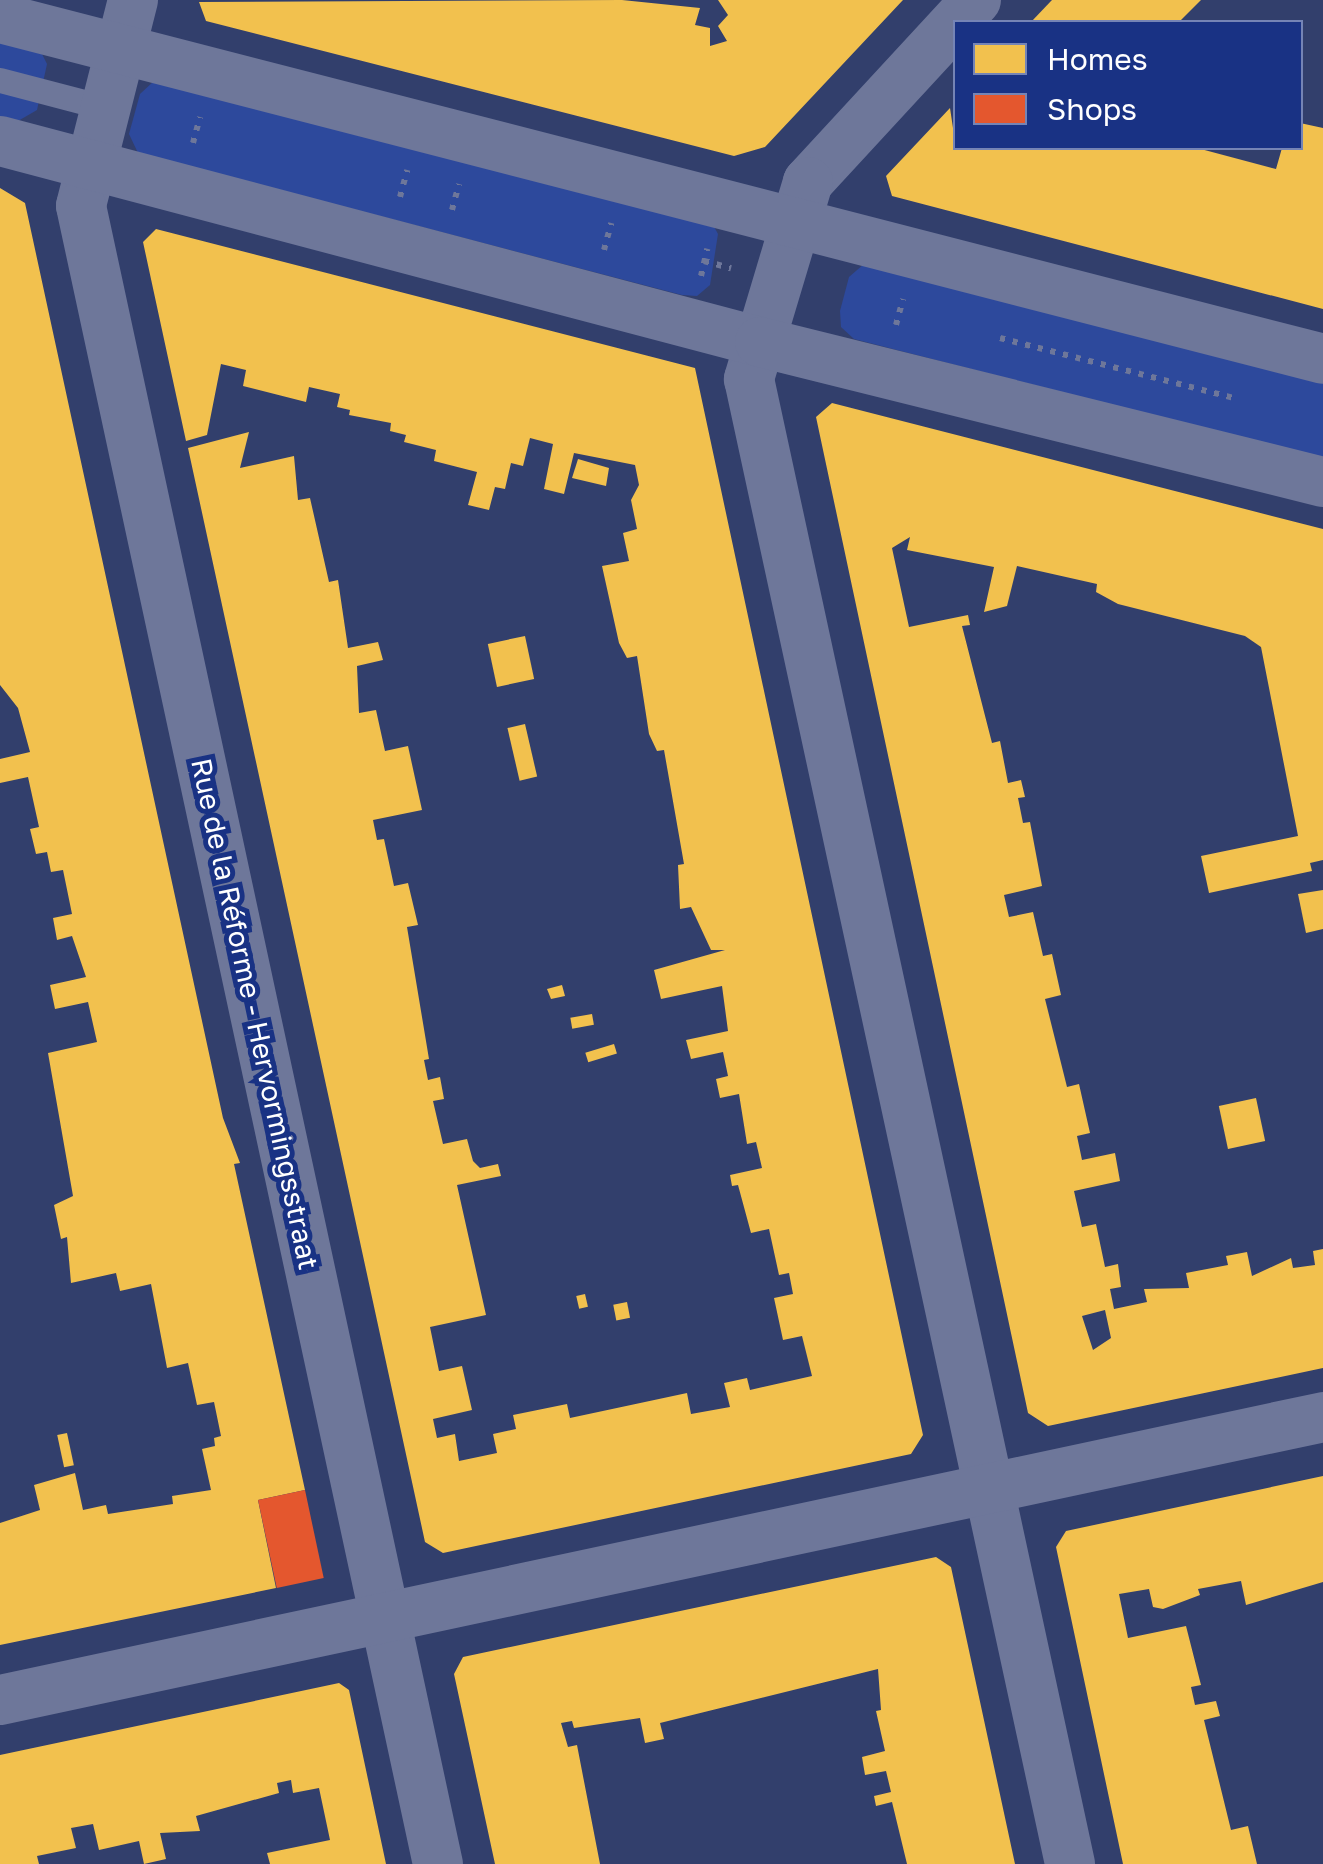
<!DOCTYPE html>
<meta charset="utf-8">
<style>
body{margin:0}
#map{position:relative;width:1323px;height:1864px;overflow:hidden;background:#323f6c;font-family:"Golos Text",sans-serif}
div>[style]{position:absolute}
[style*='--x']{left:calc(var(--x)*1px);top:calc(var(--y)*1px);width:calc(var(--w)*1px);rotate:calc(var(--a)*1deg)}
.green>*{inset:0;background:#2d499c}
.homes>*{inset:0;background:#f2c14e;transform-origin:0 0}
.shops>*{inset:0;background:#e4572e;transform-origin:0 0}
.path>*{height:6px;margin-top:-3px;transform-origin:0;background:repeating-linear-gradient(90deg,#6e779a 0 5px,transparent 0 13px)}
.service>*{height:25px;margin:-12.5px;padding:0 12.5px;transform-origin:12.5px;border-radius:12.5px;background:#6e779a}
.minor>*{height:50px;margin:-25px;padding:0 25px;transform-origin:25px;border-radius:25px;background:#6e779a}
span{translate:-50% -50%;white-space:nowrap;text-align:center;line-height:1.15;-webkit-text-stroke:10px #193284;paint-order:stroke}
.street-label{font-size:28px;color:#fff}
.legend{position:absolute;left:953px;top:20px;width:350px;height:130px;box-sizing:border-box;background:#193284;border:2px solid #7584b5;margin:0;padding:12px 18px;list-style:none;font-size:30px;color:#fff}
.legend li{display:flex;align-items:center;gap:20px;height:50px}
.legend b{width:50px;border:2px solid #7584b5}
</style>
<div id="map">
<div class="green">
<div style="clip-path:polygon(0 40px,41px 52px,47px 64px,37px 110px,18px 121px,0 118px)"></div>
<div style="clip-path:polygon(154px 81px,712px 223px,718px 234px,710px 285px,697px 296px,682px 295px,138px 153px,129px 134px,140px 94px)"></div>
<div style="clip-path:polygon(864px 264px,1323px 379px,1323px 459px,854px 339px,841px 327px,840px 311px,849px 277px)"></div>
</div>
<div class="homes">
<div style="clip-path:polygon(622px 0,700px 8px,695px 25px,710px 28px,710px 46px,727px 41px,718px 26px,728px 15px,718px 0,903px 0,765px 147px,734px 156px,206px 21px,199px 2px)"></div>
<div style="clip-path:polygon(1052px 0,1201px 0,1179px 22px,1031px 22px)"></div>
<div style="clip-path:polygon(950px 108px,956px 148px,1197px 148px,1276px 169px,1282px 148px,1300px 148px,1300px 123px,1323px 128px,1323px 309px,892px 196px,886px 176px)"></div>
<div style="clip-path:polygon(0 188px,25px 203px,223px 1118px,240px 1163px,234px 1164px,305px 1490px,258px 1500px,276px 1588px,0 1645px,0 1523px,40px 1510px,34px 1485px,75px 1473px,83px 1510px,106px 1505px,108px 1514px,173px 1504px,172px 1496px,211px 1490px,202px 1449px,215px 1446px,214px 1438px,221px 1436px,214px 1402px,197px 1405px,188px 1363px,167px 1368px,151px 1284px,120px 1291px,116px 1273px,71px 1283px,67px 1237px,61px 1239px,54px 1205px,73px 1196px,48px 1053px,97px 1042px,88px 1002px,55px 1009px,50px 985px,86px 977px,72px 936px,57px 940px,53px 918px,72px 914px,63px 870px,51px 872px,47px 852px,36px 854px,30px 829px,39px 827px,28px 777px,0 783px,0 759px,30px 752px,18px 708px,0 685px)"></div>
<div style="clip-path:polygon(156px 229px,695px 368px,923px 1435px,911px 1454px,443px 1553px,425px 1542px,188px 448px,249px 432px,240px 468px,294px 456px,298px 500px,310px 498px,329px 582px,338px 580px,348px 648px,378px 642px,383px 660px,357px 666px,359px 713px,376px 710px,385px 751px,408px 746px,422px 810px,373px 820px,377px 840px,384px 839px,394px 886px,408px 883px,418px 925px,407px 927px,429px 1059px,424px 1060px,428px 1080px,440px 1077px,444px 1099px,433px 1101px,443px 1144px,467px 1139px,473px 1161px,480px 1168px,498px 1164px,501px 1176px,457px 1185px,486px 1315px,430px 1327px,439px 1371px,462px 1366px,472px 1410px,433px 1419px,437px 1438px,455px 1434px,459px 1461px,497px 1453px,493px 1434px,516px 1429px,513px 1415px,567px 1404px,570px 1418px,687px 1393px,691px 1414px,730px 1407px,724px 1383px,747px 1378px,750px 1390px,812px 1376px,802px 1336px,783px 1340px,774px 1298px,793px 1294px,789px 1273px,779px 1275px,769px 1229px,751px 1233px,738px 1185px,732px 1186px,730px 1175px,762px 1168px,756px 1142px,747px 1144px,739px 1094px,720px 1098px,716px 1079px,728px 1076px,723px 1052px,691px 1059px,686px 1040px,728px 1031px,722px 986px,661px 999px,654px 970px,725px 950px,711px 950px,691px 907px,680px 909px,678px 865px,684px 864px,664px 750px,657px 751px,649px 734px,637px 656px,627px 658px,619px 643px,602px 566px,629px 561px,623px 533px,637px 529px,631px 500px,639px 485px,635px 465px,574px 453px,564px 494px,544px 489px,553px 444px,530px 438px,523px 466px,511px 463px,505px 489px,495px 487px,489px 510px,468px 505px,477px 472px,434px 461px,436px 450px,404px 442px,406px 435px,390px 431px,391px 423px,349px 415px,350px 410px,337px 407px,340px 394px,309px 387px,306px 402px,243px 386px,246px 370px,221px 364px,207px 435px,186px 441px,143px 242px)"></div>
<div style="clip-path:polygon(evenodd,832px 403px,1323px 529px,1323px 860px,1310px 863px,1312px 871px,1209px 893px,1201px 856px,1298px 836px,1261px 647px,1245px 636px,1118px 604px,1096px 592px,1097px 584px,1017px 566px,1007px 606px,984px 612px,994px 567px,907px 550px,910px 537px,892px 548px,909px 627px,968px 615px,970px 625px,962px 626px,992px 743px,1000px 741px,1008px 783px,1021px 780px,1025px 797px,1018px 798px,1023px 823px,1030px 822px,1042px 886px,1004px 895px,1009px 917px,1033px 912px,1043px 956px,1052px 954px,1061px 995px,1045px 999px,1067px 1087px,1079px 1084px,1090px 1133px,1077px 1136px,1082px 1160px,1115px 1153px,1120px 1181px,1074px 1191px,1082px 1227px,1096px 1224px,1105px 1267px,1118px 1264px,1121px 1287px,1110px 1289px,1114px 1309px,1147px 1302px,1144px 1289px,1189px 1288px,1186px 1273px,1228px 1265px,1226px 1256px,1247px 1252px,1252px 1276px,1291px 1258px,1293px 1268px,1315px 1265px,1313px 1251px,1323px 1249px,1323px 1368px,1048px 1426px,1028px 1413px,816px 417px,832px 403px,1105px 1310px,1111px 1338px,1093px 1350px,1082px 1316px,1105px 1310px)"></div>
<div style="clip-path:polygon(578px 459px,609px 468px,606px 486px,572px 478px)"></div>
<div style="left:525px;top:636px;width:44px;height:38px;rotate:78deg"></div>
<div style="left:525px;top:724px;width:54px;height:18px;rotate:77deg"></div>
<div style="clip-path:polygon(1323px 890px,1323px 929px,1306px 933px,1298px 894px)"></div>
<div style="clip-path:polygon(562px 985px,565px 996px,551px 999px,547px 989px)"></div>
<div style="left:592px;top:1014px;width:11px;height:22px;rotate:80deg"></div>
<div style="left:614px;top:1044px;width:10px;height:30px;rotate:73deg"></div>
<div style="left:1256px;top:1098px;width:44px;height:38px;rotate:78deg"></div>
<div style="left:585px;top:1294px;width:13px;height:9px;rotate:77deg"></div>
<div style="left:627px;top:1302px;width:16px;height:14px;rotate:79deg"></div>
<div style="left:67px;top:1433px;width:33px;height:10px;rotate:78deg"></div>
<div style="clip-path:polygon(1323px 1476px,1323px 1582px,1246px 1605px,1241px 1581px,1198px 1589px,1200px 1595px,1163px 1609px,1153px 1607px,1149px 1589px,1119px 1594px,1128px 1638px,1186px 1626px,1201px 1685px,1191px 1687px,1195px 1705px,1216px 1701px,1220px 1716px,1204px 1720px,1231px 1830px,1248px 1826px,1257px 1864px,1123px 1864px,1056px 1547px,1066px 1531px)"></div>
<div style="clip-path:polygon(936px 1557px,951px 1567px,1015px 1864px,907px 1864px,892px 1802px,876px 1806px,874px 1796px,891px 1792px,886px 1771px,865px 1775px,862px 1757px,885px 1751px,876px 1711px,881px 1710px,878px 1669px,660px 1723px,664px 1739px,645px 1743px,640px 1718px,574px 1728px,572px 1721px,561px 1723px,568px 1747px,577px 1745px,600px 1864px,495px 1864px,454px 1674px,463px 1657px)"></div>
<div style="clip-path:polygon(339px 1683px,349px 1690px,386px 1864px,270px 1864px,267px 1853px,330px 1840px,319px 1788px,293px 1793px,291px 1780px,277px 1783px,279px 1793px,196px 1816px,200px 1831px,160px 1833px,166px 1859px,144px 1864px,139px 1841px,99px 1850px,93px 1824px,71px 1828px,76px 1848px,37px 1856px,39px 1864px,0 1864px,0 1755px)"></div>
</div>
<div class="shops">
<div style="left:305px;top:1490px;width:90px;height:48px;rotate:78deg"></div>
</div>
<div class="path">
<div style="--x:193;--y:143;--w:27;--a:-75"></div>
<div style="--x:400;--y:197;--w:28;--a:-75"></div>
<div style="--x:452;--y:210;--w:27;--a:-75"></div>
<div style="--x:604;--y:250;--w:28;--a:-75"></div>
<div style="--x:704;--y:261;--w:28;--a:15"></div>
<div style="--x:701;--y:276;--w:28;--a:-77"></div>
<div style="--x:896;--y:325;--w:27;--a:-75"></div>
<div style="--x:1000;--y:338;--w:241;--a:14.4"></div>
</div>
<div class="service">
<div style="--x:0;--y:80;--w:106;--a:14.7"></div>
</div>
<div class="minor">
<div style="--x:133;--y:0;--w:212;--a:104.2"></div>
<div style="--x:81;--y:206;--w:1696;--a:77.85"></div>
<div style="--x:976;--y:0;--w:248;--a:132.7"></div>
<div style="--x:808;--y:182;--w:206;--a:106.7"></div>
<div style="--x:749;--y:379;--w:1519;--a:77.8"></div>
<div style="--x:0;--y:18;--w:1366;--a:14.45"></div>
<div style="--x:0;--y:141;--w:786;--a:14.81"></div>
<div style="--x:760;--y:342;--w:580;--a:13.96"></div>
<div style="--x:0;--y:1700;--w:1353;--a:-12.07"></div>
</div>
<div class="street-label">
<span style="left:255px;top:1014px;rotate:78deg">Rue de la Réforme - Hervormingsstraat</span>
</div>
<ul class="legend">
<li><b style="height:28px;background:#f2c14e"></b>Homes</li>
<li><b style="height:28px;background:#e4572e"></b>Shops</li>
</ul>
</div>
